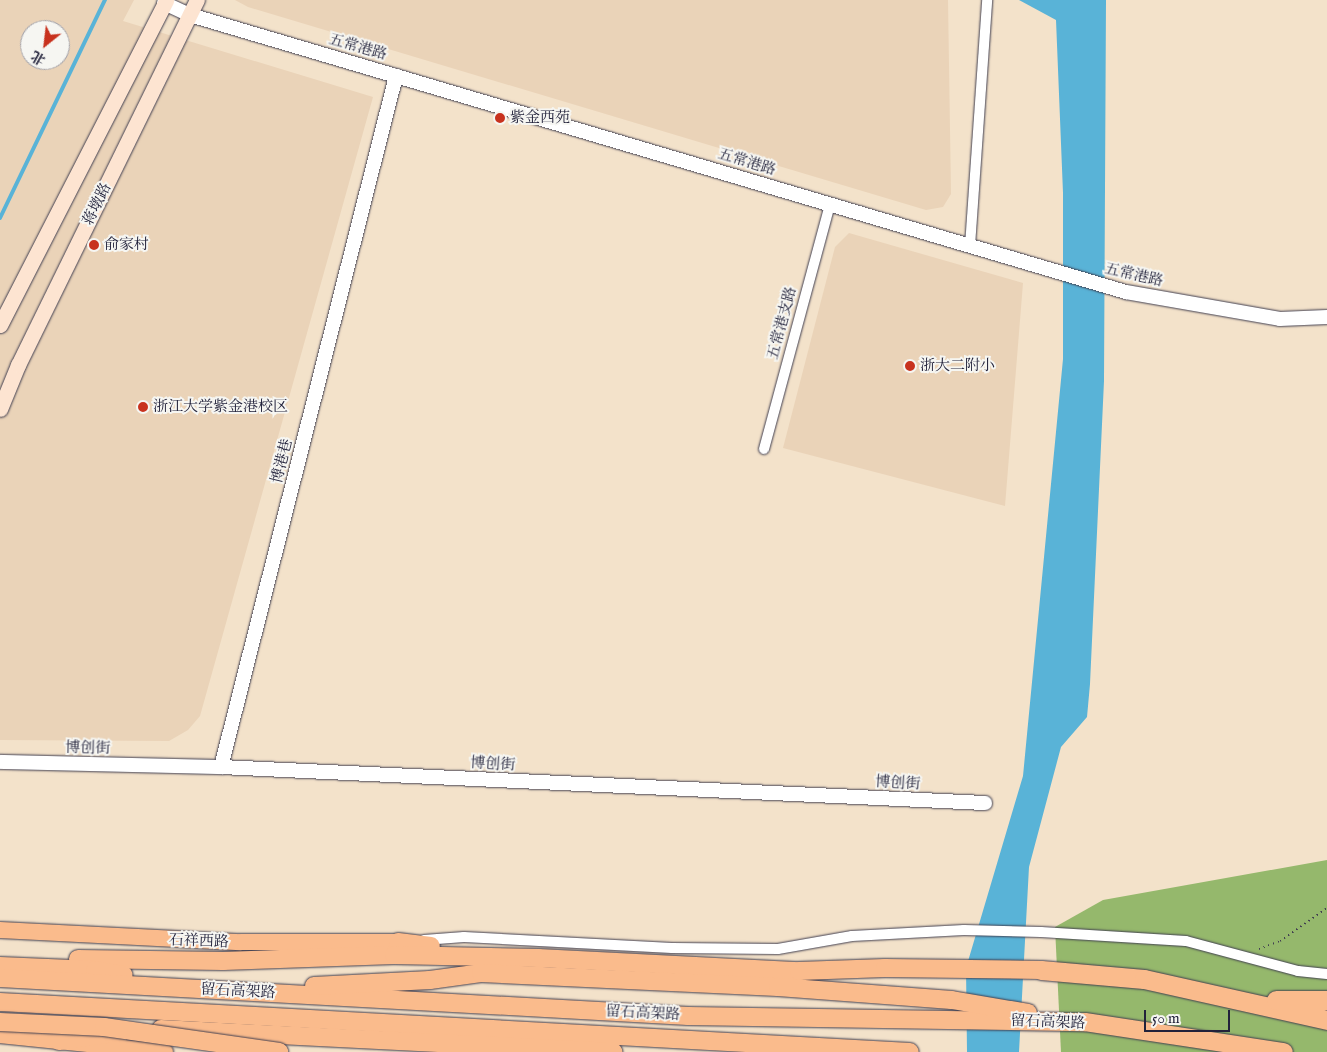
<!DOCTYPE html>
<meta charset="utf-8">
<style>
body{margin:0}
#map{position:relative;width:1327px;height:1052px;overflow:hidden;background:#f3e2ca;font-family:"IM FELL English","Noto Serif SC",serif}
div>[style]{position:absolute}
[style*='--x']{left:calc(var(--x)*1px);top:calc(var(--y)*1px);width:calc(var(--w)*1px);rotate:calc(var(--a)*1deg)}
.built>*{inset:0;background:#ead3b8}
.forest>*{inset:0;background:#95b86c}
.water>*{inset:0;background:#59b3d7}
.stream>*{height:4px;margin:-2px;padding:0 2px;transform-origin:2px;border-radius:2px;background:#59b3d7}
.path>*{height:2px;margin-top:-1px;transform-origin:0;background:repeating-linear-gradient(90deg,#413f50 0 1px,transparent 0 5px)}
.roads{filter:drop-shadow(0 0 1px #413f50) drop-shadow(0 0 1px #413f50)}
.minor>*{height:10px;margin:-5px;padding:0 5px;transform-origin:5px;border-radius:5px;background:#fff}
.tertiary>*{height:14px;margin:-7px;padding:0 7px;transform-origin:7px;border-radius:7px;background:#fff}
.secondary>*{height:15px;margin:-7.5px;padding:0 7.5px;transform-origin:7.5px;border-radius:7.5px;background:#fde4d1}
.primary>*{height:16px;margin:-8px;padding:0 8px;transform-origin:8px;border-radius:8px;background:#fabb8c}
.trunk>*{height:18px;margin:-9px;padding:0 9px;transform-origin:9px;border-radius:9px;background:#fabb8c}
.motorway>*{height:19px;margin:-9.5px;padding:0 9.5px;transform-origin:9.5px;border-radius:9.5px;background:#fabb8c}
.bridges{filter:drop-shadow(0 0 1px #413f50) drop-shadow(0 0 1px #413f50)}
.trunk-bridge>*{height:18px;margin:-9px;padding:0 9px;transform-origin:9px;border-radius:9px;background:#fabb8c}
.dots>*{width:14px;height:14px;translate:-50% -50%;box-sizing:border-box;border:2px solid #f6f6f2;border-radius:50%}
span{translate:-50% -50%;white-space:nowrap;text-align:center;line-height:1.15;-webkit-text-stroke:4px #f6f6f2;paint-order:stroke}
.street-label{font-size:15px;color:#22223b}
.poi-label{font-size:15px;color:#22223b}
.left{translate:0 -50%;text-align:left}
.north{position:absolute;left:20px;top:20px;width:50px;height:50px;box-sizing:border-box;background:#f6f6f2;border:1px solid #a1a1a9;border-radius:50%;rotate:209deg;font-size:14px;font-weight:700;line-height:20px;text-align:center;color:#22223b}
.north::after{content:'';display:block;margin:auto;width:18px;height:22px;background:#c8321e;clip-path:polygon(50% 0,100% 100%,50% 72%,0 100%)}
.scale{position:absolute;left:1144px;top:1010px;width:86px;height:22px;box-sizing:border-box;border:2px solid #22223b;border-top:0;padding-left:6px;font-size:15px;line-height:18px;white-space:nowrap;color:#22223b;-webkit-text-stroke:4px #f6f6f2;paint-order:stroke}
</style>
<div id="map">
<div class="built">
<div style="clip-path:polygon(evenodd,0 0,134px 0,123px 21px,373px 97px,200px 716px,188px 730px,169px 741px,0 740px,0 0,30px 30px,60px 30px,60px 60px,30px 60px,30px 30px)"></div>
<div style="clip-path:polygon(235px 0,948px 0,951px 194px,943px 207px,926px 210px,248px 7px)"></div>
<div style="clip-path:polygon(849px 233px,1023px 283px,1005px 506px,783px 448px,835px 247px)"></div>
</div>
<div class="forest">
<div style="clip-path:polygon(1327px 860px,1327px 1052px,1061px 1052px,1055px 927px,1103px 900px)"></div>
</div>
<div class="water">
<div style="clip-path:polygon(1019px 0,1106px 0,1104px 381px,1090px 684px,1087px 717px,1061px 747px,1029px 867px,1019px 1052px,967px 1052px,966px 968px,1023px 776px,1063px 359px,1063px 193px,1056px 20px)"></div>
</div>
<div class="stream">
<div style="--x:0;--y:218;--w:242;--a:-64.3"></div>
</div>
<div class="path">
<div style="--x:1259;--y:949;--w:22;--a:-21"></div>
<div style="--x:1280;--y:941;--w:57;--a:-35.1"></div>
</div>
<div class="roads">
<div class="minor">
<div style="--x:970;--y:246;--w:247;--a:-86"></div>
<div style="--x:764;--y:449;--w:254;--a:-74.9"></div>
<div style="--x:424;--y:940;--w:40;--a:-4.3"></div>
<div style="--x:464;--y:937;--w:208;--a:3"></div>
<div style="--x:672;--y:948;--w:106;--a:0.5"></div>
<div style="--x:778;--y:949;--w:75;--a:-10"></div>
<div style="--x:852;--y:936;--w:112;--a:-3.1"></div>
<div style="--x:964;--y:930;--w:77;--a:1.5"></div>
<div style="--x:1041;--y:932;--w:145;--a:3.6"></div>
<div style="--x:1186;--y:941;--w:116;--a:15"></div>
<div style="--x:1298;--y:971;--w:29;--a:6"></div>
</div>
<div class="tertiary">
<div style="--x:164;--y:3;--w:29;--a:25"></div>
<div style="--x:190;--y:15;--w:976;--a:16.49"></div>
<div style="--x:1126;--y:292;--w:156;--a:9.9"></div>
<div style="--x:1280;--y:319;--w:47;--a:-2.4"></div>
<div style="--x:0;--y:762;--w:221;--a:1.3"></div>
<div style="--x:221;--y:767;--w:765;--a:2.7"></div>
<div style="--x:221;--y:767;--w:713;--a:-75.79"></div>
</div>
<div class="secondary">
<div style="--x:0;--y:325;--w:365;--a:-62.9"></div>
<div style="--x:0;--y:409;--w:48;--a:-67.8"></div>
<div style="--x:18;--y:365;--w:407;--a:-63.9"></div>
</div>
<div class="primary">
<div style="--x:0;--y:930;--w:241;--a:2.9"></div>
<div style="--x:241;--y:942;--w:157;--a:0"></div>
<div style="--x:0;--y:1035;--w:166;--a:5.9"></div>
</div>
<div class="trunk">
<div style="--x:398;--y:942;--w:33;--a:7"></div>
<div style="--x:78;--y:959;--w:145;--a:0.8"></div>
<div style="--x:223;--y:961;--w:171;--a:-2"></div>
<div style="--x:394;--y:955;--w:144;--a:1.2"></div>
<div style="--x:538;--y:958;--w:261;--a:2.9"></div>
<div style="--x:799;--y:971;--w:86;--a:-2"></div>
<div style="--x:885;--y:968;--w:156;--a:0.7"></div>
<div style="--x:0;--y:966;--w:95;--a:2.4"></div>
<div style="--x:95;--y:970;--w:29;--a:10"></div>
<div style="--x:0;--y:978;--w:689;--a:3.16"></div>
<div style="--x:688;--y:1016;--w:397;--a:0.9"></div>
<div style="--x:1085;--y:1022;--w:201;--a:8.6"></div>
<div style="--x:314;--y:986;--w:116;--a:-3"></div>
<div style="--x:430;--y:980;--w:51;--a:-7.8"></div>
<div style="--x:481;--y:973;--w:297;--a:2.7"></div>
<div style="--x:778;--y:987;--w:174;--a:4.3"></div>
<div style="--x:952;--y:1000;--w:77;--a:9.7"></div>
<div style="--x:0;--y:1002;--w:911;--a:3.14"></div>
<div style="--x:161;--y:1029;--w:453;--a:2.9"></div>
<div style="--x:59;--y:1041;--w:63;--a:-8.3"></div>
</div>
<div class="motorway">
<div style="--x:1041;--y:970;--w:103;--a:5"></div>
<div style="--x:1144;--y:979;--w:188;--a:12.6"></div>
<div style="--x:1276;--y:1000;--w:51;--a:0"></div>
</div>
</div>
<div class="bridges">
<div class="trunk-bridge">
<div style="--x:0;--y:1022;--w:104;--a:2.8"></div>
<div style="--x:104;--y:1027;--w:177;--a:8.1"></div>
</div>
</div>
<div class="dots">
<div style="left:500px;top:118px;background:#c8321e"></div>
<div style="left:94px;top:245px;background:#c8321e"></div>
<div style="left:910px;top:366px;background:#c8321e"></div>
<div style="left:143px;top:407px;background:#c8321e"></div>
</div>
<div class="street-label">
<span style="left:358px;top:47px;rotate:16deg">五常港路</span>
<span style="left:747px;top:162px;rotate:17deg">五常港路</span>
<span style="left:97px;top:204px;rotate:-64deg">蒋墩路</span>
<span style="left:1134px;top:275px;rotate:13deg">五常港路</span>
<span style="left:782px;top:323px;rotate:-75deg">五常港支路</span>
<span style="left:282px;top:461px;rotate:-76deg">博港巷</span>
<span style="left:88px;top:748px;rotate:1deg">博创街</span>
<span style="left:493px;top:764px;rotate:3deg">博创街</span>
<span style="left:898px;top:783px;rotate:3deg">博创街</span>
<span style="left:199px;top:941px;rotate:2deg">石祥西路</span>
<span style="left:238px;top:991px;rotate:3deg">留石高架路</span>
<span style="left:643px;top:1013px;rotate:3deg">留石高架路</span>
<span style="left:1048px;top:1022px;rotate:2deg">留石高架路</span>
</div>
<div class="poi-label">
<span class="left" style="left:510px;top:118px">紫金西苑</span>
<span class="left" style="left:104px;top:245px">俞家村</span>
<span class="left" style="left:920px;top:366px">浙大二附小</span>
<span class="left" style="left:153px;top:407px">浙江大学紫金港校区</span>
</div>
<div class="north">北</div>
<div class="scale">50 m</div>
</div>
